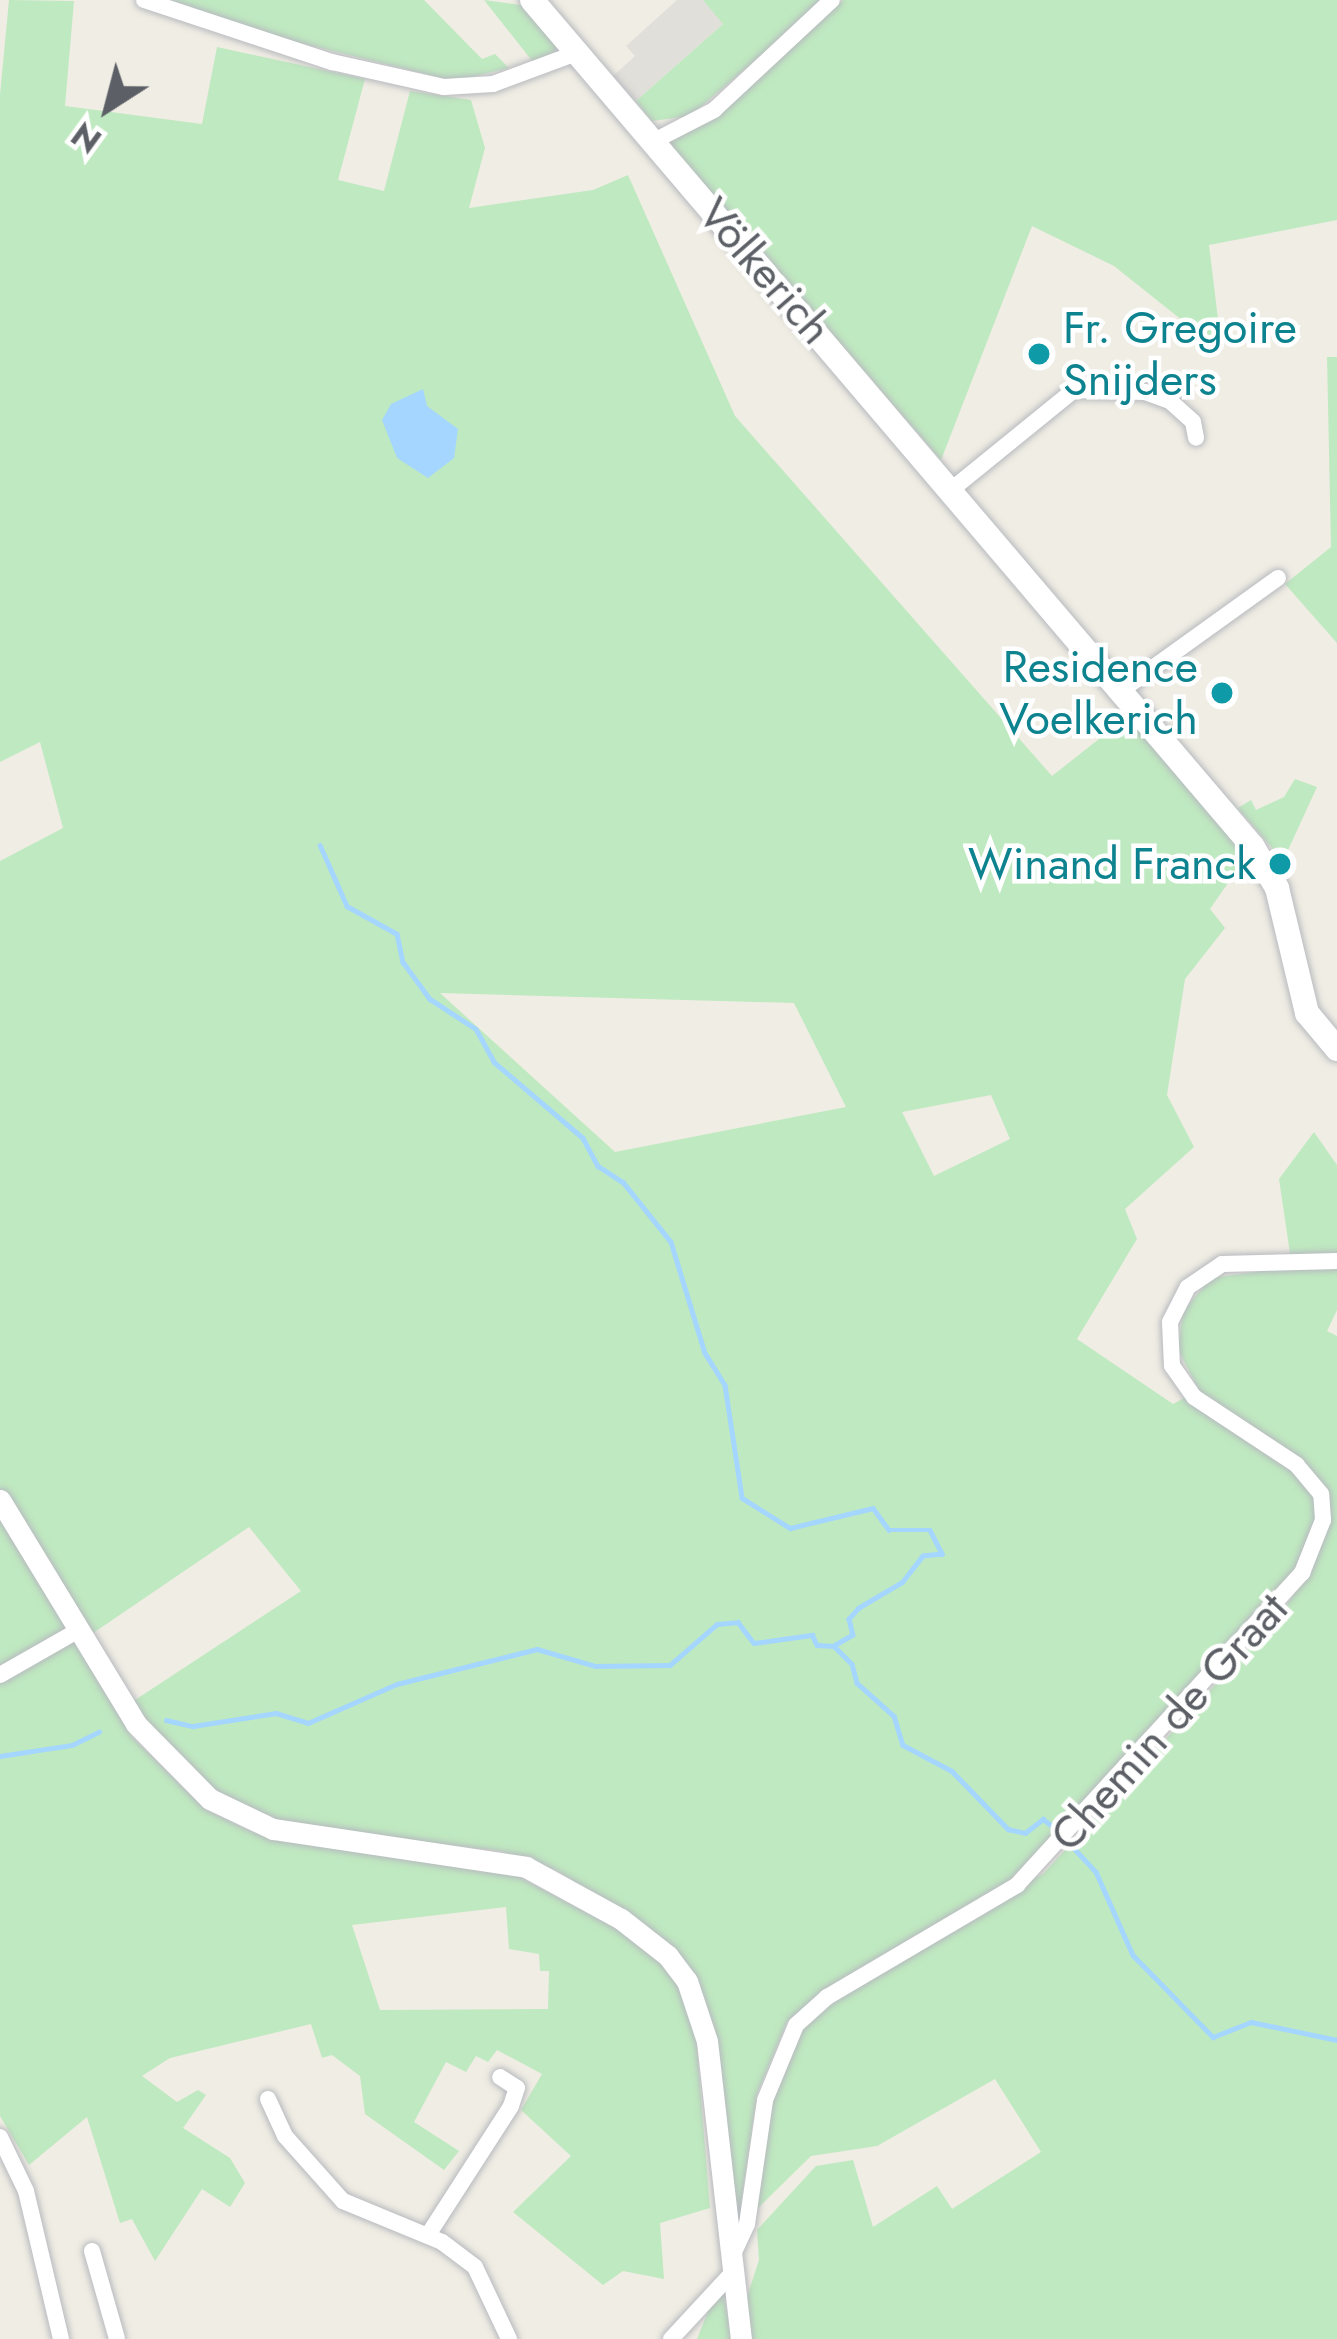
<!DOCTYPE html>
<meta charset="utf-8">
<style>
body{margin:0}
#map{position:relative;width:1337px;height:2339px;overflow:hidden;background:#f0ede4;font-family:Jost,sans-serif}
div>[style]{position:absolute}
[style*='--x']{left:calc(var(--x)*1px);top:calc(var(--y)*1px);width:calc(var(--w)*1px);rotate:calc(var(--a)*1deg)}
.industrial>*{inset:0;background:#e0dfd9}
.green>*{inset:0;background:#bfe9c0}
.water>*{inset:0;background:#a5d6ff}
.stream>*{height:4.5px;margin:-2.25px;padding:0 2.25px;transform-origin:2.25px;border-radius:2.25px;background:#a5d6ff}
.roads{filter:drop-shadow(0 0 3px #b7babf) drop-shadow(0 0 3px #b7babf)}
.minor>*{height:16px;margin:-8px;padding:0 8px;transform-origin:8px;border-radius:8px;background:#fff}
.tertiary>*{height:21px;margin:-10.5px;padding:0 10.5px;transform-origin:10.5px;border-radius:10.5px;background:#fff}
.secondary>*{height:24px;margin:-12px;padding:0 12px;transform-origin:12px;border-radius:12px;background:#fff}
.dots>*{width:33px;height:33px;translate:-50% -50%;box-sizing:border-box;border:6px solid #fff;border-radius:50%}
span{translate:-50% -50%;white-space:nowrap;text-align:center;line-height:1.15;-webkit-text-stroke:9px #fff;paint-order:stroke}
.street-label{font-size:45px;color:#5c6066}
.culture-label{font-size:45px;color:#0d838f}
.left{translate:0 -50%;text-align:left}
.right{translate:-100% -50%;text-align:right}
.north{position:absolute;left:48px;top:48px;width:120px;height:120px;-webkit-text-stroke:9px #fff;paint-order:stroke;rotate:216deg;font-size:33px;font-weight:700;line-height:48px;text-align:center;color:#5c6066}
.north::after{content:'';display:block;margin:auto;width:42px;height:54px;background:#5c6066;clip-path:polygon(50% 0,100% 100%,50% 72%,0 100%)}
</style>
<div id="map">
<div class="industrial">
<div style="clip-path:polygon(677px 0,703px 0,724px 23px,636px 101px,613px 76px,635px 56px,626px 46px)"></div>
</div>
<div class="green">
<div style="clip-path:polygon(evenodd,9px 0,74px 1px,65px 106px,202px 124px,217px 47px,365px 79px,338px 180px,384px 191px,410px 91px,471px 100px,485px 148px,469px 208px,593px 190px,628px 175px,735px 416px,1052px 776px,1132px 713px,1248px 854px,1210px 909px,1225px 928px,1185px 979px,1167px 1095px,1194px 1147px,1125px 1209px,1137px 1239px,1077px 1339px,1173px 1404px,1199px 1390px,1178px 1350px,1183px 1311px,1211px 1278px,1292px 1267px,1279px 1179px,1314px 1132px,1337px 1165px,1337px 1310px,1327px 1331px,1337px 1336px,1337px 2339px,747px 2339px,744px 2306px,759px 2260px,757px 2230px,816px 2166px,853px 2160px,873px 2227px,937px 2186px,952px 2209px,1041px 2152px,995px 2079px,877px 2146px,811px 2156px,757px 2209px,772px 2105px,803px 2029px,845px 1993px,1044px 1873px,1283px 1610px,1312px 1568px,1300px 1559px,1285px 1587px,1018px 1876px,819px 1994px,787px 2022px,757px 2094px,739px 2218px,705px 2001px,698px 1984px,634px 1919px,556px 1870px,501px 1851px,294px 1827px,222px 1801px,160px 1744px,132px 1702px,301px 1591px,249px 1527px,77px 1644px,131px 1736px,206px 1810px,252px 1832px,519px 1877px,640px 1941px,678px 1982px,696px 2036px,710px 2208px,660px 2223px,664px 2279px,623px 2271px,603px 2285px,513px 2212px,571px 2156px,521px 2110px,542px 2074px,497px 2050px,488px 2062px,476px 2056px,466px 2072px,446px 2062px,414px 2122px,459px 2151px,444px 2170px,365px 2114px,360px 2076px,332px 2055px,322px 2058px,311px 2024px,170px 2058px,142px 2076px,177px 2102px,198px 2090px,206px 2095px,183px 2128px,230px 2158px,245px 2183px,230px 2207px,202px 2189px,155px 2261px,132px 2219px,120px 2223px,87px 2117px,29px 2165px,0 2116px,0 861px,63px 828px,40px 742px,0 762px,0 95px,9px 0,440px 993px,794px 1003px,846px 1107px,615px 1152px,440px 993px,9px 0,991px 1095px,1010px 1139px,934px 1176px,902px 1112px,991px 1095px,9px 0,506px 1907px,509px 1949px,539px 1954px,540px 1971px,549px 1971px,548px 2009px,380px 2010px,352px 1925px,506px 1907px)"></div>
<div style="clip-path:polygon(172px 0,424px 0,482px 59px,495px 54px,509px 68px,454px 81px,268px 35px)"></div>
<div style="clip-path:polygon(484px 0,528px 6px,558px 44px,555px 51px,533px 62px)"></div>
<div style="clip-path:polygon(703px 0,825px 0,690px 116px,652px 121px,636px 101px,723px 24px)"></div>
<div style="clip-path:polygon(843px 0,1337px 0,1337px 220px,1209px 245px,1222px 352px,1114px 266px,1032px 226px,941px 460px,668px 144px,705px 122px)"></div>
<div style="clip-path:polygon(1327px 357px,1337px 357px,1337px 643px,1285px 584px,1331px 547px)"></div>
<div style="clip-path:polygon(1295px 779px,1317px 787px,1283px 861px,1238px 808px,1251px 800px,1256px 810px,1284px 797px)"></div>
<div style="clip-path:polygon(723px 2294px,733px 2339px,697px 2339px,709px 2309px)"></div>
</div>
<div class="water">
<div style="clip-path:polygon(423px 389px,427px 406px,458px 429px,454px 458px,428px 478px,397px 458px,382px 420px,391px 404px)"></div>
</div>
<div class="stream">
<div style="--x:320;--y:845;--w:67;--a:66.1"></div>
<div style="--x:347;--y:906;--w:57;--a:29.2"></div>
<div style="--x:397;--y:934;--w:29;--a:78"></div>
<div style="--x:403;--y:962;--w:46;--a:53.9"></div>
<div style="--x:430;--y:999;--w:55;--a:33.1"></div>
<div style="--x:476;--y:1029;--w:38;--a:61"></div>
<div style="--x:494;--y:1062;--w:117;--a:40.5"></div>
<div style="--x:583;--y:1138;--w:32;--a:62"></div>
<div style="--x:598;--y:1166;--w:30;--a:33"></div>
<div style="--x:623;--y:1182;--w:77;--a:51.3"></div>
<div style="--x:671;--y:1242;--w:116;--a:73"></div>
<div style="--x:705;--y:1353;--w:38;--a:58"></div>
<div style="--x:725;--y:1385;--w:114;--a:81.4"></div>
<div style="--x:742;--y:1498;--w:57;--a:32"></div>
<div style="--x:790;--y:1528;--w:85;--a:-13.5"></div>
<div style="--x:873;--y:1508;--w:27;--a:54"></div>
<div style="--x:889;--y:1530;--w:41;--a:0"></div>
<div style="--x:930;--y:1530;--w:27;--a:63"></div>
<div style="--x:942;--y:1554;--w:19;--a:174"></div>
<div style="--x:923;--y:1556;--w:33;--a:128"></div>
<div style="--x:903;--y:1582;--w:51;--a:149.4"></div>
<div style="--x:859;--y:1608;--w:15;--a:132"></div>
<div style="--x:849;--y:1619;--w:16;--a:76"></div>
<div style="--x:853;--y:1635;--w:22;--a:150"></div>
<div style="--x:166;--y:1720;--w:28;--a:13"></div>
<div style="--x:193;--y:1726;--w:84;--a:-8.9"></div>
<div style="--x:276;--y:1713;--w:34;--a:17"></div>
<div style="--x:308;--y:1723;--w:97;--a:-23.7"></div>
<div style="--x:397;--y:1684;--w:144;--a:-14"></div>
<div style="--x:537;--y:1649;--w:61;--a:16.1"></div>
<div style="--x:596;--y:1666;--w:74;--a:-0.8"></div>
<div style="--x:670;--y:1665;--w:62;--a:-41.1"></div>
<div style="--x:717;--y:1624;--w:21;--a:-5"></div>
<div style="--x:738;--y:1622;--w:26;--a:53"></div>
<div style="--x:754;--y:1643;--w:59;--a:-7.9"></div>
<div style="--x:812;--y:1635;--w:11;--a:63"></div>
<div style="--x:817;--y:1645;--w:17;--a:3"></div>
<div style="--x:834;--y:1646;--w:25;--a:45"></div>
<div style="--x:852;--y:1664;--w:20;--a:75"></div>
<div style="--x:857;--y:1683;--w:50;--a:41.7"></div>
<div style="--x:894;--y:1716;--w:30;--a:73"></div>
<div style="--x:903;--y:1745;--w:55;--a:28"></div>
<div style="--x:952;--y:1771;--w:81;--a:46"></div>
<div style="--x:1008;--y:1829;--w:17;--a:13"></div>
<div style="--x:1025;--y:1833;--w:23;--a:-38"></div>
<div style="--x:1043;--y:1819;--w:15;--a:37"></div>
<div style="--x:0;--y:1756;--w:73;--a:-8.7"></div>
<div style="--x:72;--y:1745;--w:30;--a:-26"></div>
<div style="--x:1071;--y:1845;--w:37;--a:47"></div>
<div style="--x:1096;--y:1872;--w:91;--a:66"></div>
<div style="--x:1133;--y:1955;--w:115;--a:45.7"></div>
<div style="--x:1213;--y:2037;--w:41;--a:-21.5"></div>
<div style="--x:1251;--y:2022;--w:88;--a:11.8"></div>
</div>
<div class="roads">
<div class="minor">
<div style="--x:144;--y:0;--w:198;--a:18.3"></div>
<div style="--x:332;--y:62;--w:115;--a:12.6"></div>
<div style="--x:444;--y:87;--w:49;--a:-3.5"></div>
<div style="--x:493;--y:84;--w:92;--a:-20.4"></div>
<div style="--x:654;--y:141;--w:68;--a:-27.3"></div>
<div style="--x:714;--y:110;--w:161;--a:-43"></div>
<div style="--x:951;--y:490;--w:159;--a:-39.1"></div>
<div style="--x:1074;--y:390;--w:71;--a:1.6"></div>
<div style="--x:1145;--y:392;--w:27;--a:20"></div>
<div style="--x:1170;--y:401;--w:31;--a:42"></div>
<div style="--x:1193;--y:422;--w:16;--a:79"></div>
<div style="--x:1122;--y:690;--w:192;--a:-35.7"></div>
<div style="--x:0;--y:1675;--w:91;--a:-29.7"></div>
<div style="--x:268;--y:2099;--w:41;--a:65.3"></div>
<div style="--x:285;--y:2136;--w:87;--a:48.3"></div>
<div style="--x:343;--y:2201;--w:107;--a:22.5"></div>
<div style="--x:442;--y:2242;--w:41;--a:37.1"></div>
<div style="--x:475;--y:2267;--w:80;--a:64.7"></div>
<div style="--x:0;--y:2137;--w:60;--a:64.3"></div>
<div style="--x:26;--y:2191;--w:152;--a:76.7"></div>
<div style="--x:428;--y:2235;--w:153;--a:-57.2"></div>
<div style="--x:511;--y:2106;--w:19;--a:-72"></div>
<div style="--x:517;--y:2088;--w:20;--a:-147"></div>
<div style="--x:92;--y:2251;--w:91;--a:74.1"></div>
<div style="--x:734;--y:2252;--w:31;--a:-65"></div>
<div style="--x:747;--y:2224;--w:125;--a:-81.7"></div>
<div style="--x:765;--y:2100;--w:81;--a:-67.5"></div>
<div style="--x:796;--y:2025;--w:42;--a:-42.1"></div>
<div style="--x:827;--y:1997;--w:221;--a:-30.5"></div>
<div style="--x:1017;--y:1885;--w:423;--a:-47.6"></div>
<div style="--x:1302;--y:1573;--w:57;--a:-68.4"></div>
<div style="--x:1323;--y:1520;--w:26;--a:-94"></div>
<div style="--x:1321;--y:1494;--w:38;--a:-130"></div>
<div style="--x:1297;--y:1465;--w:123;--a:-146.6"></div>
<div style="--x:1194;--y:1397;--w:38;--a:-125"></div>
<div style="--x:1172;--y:1366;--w:44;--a:-92.6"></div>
<div style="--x:1170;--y:1322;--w:39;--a:-63"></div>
<div style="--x:1188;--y:1287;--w:41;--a:-34.1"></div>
<div style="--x:1222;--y:1264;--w:115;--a:-1.5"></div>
<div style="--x:671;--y:2339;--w:93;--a:-47.2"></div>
</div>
<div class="tertiary">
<div style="--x:0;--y:1500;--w:262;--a:58.7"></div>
<div style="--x:136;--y:1724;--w:105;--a:45.4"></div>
<div style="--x:210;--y:1799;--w:70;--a:25.5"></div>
<div style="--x:273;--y:1829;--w:256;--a:8.5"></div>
<div style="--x:526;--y:1867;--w:108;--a:28.7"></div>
<div style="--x:621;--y:1919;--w:60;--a:38.2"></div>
<div style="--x:668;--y:1956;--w:31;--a:53"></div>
<div style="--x:687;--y:1981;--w:63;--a:71.6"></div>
<div style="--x:707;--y:2041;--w:300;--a:83.5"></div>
</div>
<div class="secondary">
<div style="--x:532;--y:0;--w:1112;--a:49.59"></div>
<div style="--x:1253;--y:847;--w:48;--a:59.7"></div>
<div style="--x:1277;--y:888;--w:129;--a:76.5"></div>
<div style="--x:1307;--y:1013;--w:47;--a:50.2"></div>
</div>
</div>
<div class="dots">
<div style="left:1039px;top:354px;background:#0f9aa8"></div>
<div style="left:1222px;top:693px;background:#0f9aa8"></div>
<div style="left:1280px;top:864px;background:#0f9aa8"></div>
</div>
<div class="street-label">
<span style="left:765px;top:271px;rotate:49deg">Völkerich</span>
<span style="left:1169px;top:1722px;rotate:-48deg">Chemin de Graat</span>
</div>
<div class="culture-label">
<span class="left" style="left:1063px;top:354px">Fr. Gregoire<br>Snijders</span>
<span class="right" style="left:1198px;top:693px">Residence<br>Voelkerich</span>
<span class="right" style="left:1256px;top:864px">Winand Franck</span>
</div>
<div class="north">N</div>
</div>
